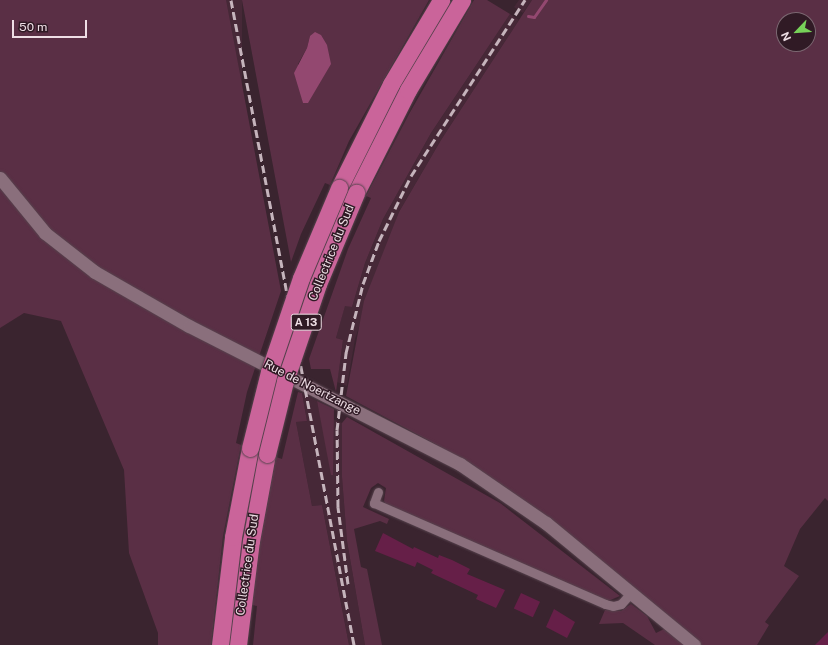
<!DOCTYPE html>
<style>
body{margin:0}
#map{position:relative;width:828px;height:645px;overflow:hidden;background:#3a242f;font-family:"Public Sans",sans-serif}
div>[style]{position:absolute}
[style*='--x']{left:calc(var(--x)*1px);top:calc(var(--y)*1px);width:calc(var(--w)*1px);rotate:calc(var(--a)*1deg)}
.built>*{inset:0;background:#462837;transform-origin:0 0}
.green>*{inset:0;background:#5a2f45}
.water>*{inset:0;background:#934870}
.stream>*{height:3px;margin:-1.5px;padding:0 1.5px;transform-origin:1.5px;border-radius:1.5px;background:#934870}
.building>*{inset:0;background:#661f48;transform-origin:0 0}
.roads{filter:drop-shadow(0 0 1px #56434d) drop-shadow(0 0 1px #56434d)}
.minor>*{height:9px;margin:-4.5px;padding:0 4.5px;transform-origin:4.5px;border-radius:4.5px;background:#8a6f7c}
.secondary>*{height:13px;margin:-6.5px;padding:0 6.5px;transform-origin:6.5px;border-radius:6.5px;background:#8a6f7c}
.motorway>*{height:17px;margin:-8.5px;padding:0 8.5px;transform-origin:8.5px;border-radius:8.5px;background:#ca649a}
.rail>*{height:3px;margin-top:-1.5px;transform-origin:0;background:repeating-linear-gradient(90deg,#c5b4bc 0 8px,transparent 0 12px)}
.bridges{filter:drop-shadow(0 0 1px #56434d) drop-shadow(0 0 1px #56434d)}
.motorway-bridge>*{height:17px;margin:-8.5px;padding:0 8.5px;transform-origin:8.5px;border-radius:8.5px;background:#ca649a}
span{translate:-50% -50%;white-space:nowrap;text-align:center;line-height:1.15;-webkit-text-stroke:3px #301a25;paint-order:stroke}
.shield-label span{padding:1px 3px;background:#301a25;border:1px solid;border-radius:3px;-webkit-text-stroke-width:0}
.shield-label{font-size:11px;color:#eedee5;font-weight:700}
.street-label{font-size:12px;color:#eedee5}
.north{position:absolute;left:776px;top:12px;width:40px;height:40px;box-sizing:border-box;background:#301a25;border:1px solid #7c6872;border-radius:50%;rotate:245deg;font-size:11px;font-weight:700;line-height:16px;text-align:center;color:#eedee5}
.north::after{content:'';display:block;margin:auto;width:14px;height:18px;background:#77d259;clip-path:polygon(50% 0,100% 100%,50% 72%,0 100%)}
.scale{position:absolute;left:12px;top:20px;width:75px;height:18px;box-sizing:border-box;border:2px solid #eedee5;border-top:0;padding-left:5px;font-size:12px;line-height:14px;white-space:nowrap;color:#eedee5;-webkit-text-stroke:3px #301a25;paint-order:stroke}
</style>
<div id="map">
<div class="built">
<div style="left:226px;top:0;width:16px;height:379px"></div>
<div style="clip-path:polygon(519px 0,532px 0,523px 13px,514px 7px)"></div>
<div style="clip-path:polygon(510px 14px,519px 20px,441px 140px,399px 212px,355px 339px,347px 386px,337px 382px,343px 340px,336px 338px,345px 305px,352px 307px,365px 263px,383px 219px,431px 133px)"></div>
<div style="clip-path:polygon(302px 393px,317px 401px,333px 475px,333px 419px,342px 423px,342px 477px,347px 541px,365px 645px,349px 645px,322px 505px,312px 506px,296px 422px,307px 421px)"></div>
</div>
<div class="green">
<div style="clip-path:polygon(0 0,226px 0,281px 291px,247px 392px,236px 443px,241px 445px,223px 536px,211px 645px,158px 645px,158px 633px,129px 553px,124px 470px,61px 321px,24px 313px,0 328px)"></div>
<div style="clip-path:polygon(evenodd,242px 0,429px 0,349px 141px,330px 185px,325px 183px,301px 234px,291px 262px,242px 0,310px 36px,303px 103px,298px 64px,307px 48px,310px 36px)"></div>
<div style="clip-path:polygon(474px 0,487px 0,510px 14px,431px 133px,383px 219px,365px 263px,352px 307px,345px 306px,336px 338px,343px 340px,336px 392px,330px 369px,311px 369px,309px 359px,348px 249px,371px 198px,366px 196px,409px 114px)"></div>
<div style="clip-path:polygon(evenodd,532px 0,828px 0,828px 501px,825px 498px,800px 529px,784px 566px,799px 576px,765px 622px,769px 625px,757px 645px,702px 645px,564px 531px,505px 487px,437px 445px,346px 396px,364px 301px,399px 212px,441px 140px,532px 0,784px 20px,808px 20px,808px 44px,784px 44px,784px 20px)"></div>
<div style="clip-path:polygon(298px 392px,302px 393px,307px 421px,296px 422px,312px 506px,322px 505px,349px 645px,253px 645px,257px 606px,252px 605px,260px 543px,276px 457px,282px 459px)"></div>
<div style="clip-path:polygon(317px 401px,334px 409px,333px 475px,331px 475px)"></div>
<div style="clip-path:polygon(347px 417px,500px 503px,620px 596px,608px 601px,388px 509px,384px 501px,386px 488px,378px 483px,371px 488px,363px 507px,389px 519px,387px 524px,380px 521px,354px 529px,361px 567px,367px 569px,382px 645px,365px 645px,347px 541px,342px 477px,342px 423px)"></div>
<div style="clip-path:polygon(631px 604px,647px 616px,656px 633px,664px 629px,684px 645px,655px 645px,623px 623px,599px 624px,605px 610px,621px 611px)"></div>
</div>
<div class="water">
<div style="clip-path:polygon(315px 32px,321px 35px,327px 45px,331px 64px,308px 103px,303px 103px,294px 73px,307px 48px,310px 36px)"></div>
</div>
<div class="stream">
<div style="--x:528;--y:16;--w:6;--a:9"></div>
<div style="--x:534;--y:17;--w:21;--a:-55"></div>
</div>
<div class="building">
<div style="clip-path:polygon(383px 533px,413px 549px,414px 547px,438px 558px,439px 555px,452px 560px,470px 569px,467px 574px,505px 590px,496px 608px,476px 599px,478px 595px,431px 573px,433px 570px,417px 562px,415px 567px,375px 551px)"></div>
<div style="left:521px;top:593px;width:21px;height:17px;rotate:25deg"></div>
<div style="clip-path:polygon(554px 609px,575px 622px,567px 638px,546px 627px)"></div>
<div style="clip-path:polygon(828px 632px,828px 645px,815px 645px)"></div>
</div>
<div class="roads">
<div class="minor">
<div style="--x:378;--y:492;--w:12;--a:110"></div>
<div style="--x:374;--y:503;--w:252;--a:23.6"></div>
<div style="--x:605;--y:604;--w:8;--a:14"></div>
<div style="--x:613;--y:606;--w:8;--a:-14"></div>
<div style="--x:621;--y:604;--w:15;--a:-48"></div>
</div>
<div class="secondary">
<div style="--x:0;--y:178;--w:71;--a:50.7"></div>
<div style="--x:45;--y:233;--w:63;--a:38"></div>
<div style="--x:95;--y:272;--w:108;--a:29.9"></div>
<div style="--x:189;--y:326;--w:304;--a:27"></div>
<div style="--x:460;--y:464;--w:104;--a:34.5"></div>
<div style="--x:546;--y:523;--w:192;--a:39.5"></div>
</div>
<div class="motorway">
<div style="--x:339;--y:188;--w:116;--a:-63.4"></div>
<div style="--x:391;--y:84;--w:98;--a:-59.2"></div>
<div style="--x:356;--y:193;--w:115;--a:-63.2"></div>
<div style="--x:408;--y:90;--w:105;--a:-59"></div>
<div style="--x:220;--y:645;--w:109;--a:-83.1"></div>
<div style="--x:233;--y:537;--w:91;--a:-79.2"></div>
<div style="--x:238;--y:645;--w:105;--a:-82.9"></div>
<div style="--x:251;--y:541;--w:88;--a:-79.6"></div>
</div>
</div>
<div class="rail">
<div style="--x:231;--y:0;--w:657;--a:79.2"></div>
<div style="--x:348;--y:584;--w:78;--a:-97.4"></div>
<div style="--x:338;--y:507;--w:77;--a:-90.7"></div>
<div style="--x:337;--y:430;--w:78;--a:-83.3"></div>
<div style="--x:346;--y:353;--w:71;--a:-76.2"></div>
<div style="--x:363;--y:284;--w:46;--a:-69.6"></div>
<div style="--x:379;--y:241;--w:72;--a:-63.8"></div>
<div style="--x:411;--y:176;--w:210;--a:-57.1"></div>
</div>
<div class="bridges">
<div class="motorway-bridge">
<div style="--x:250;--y:448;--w:78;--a:-76"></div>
<div style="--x:269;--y:372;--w:99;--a:-71.2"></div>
<div style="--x:301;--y:278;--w:98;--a:-67.1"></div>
<div style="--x:267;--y:454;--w:75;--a:-76.1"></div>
<div style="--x:285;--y:381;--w:102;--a:-71.2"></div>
<div style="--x:318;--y:284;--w:99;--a:-67.3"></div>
</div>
</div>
<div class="shield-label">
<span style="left:306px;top:322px">A 13</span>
</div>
<div class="street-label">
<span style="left:332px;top:253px;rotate:-68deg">Collectrice du Sud</span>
<span style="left:312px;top:388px;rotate:27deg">Rue de Noertzange</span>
<span style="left:248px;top:565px;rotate:-82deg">Collectrice du Sud</span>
</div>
<div class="north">N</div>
<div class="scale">50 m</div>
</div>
